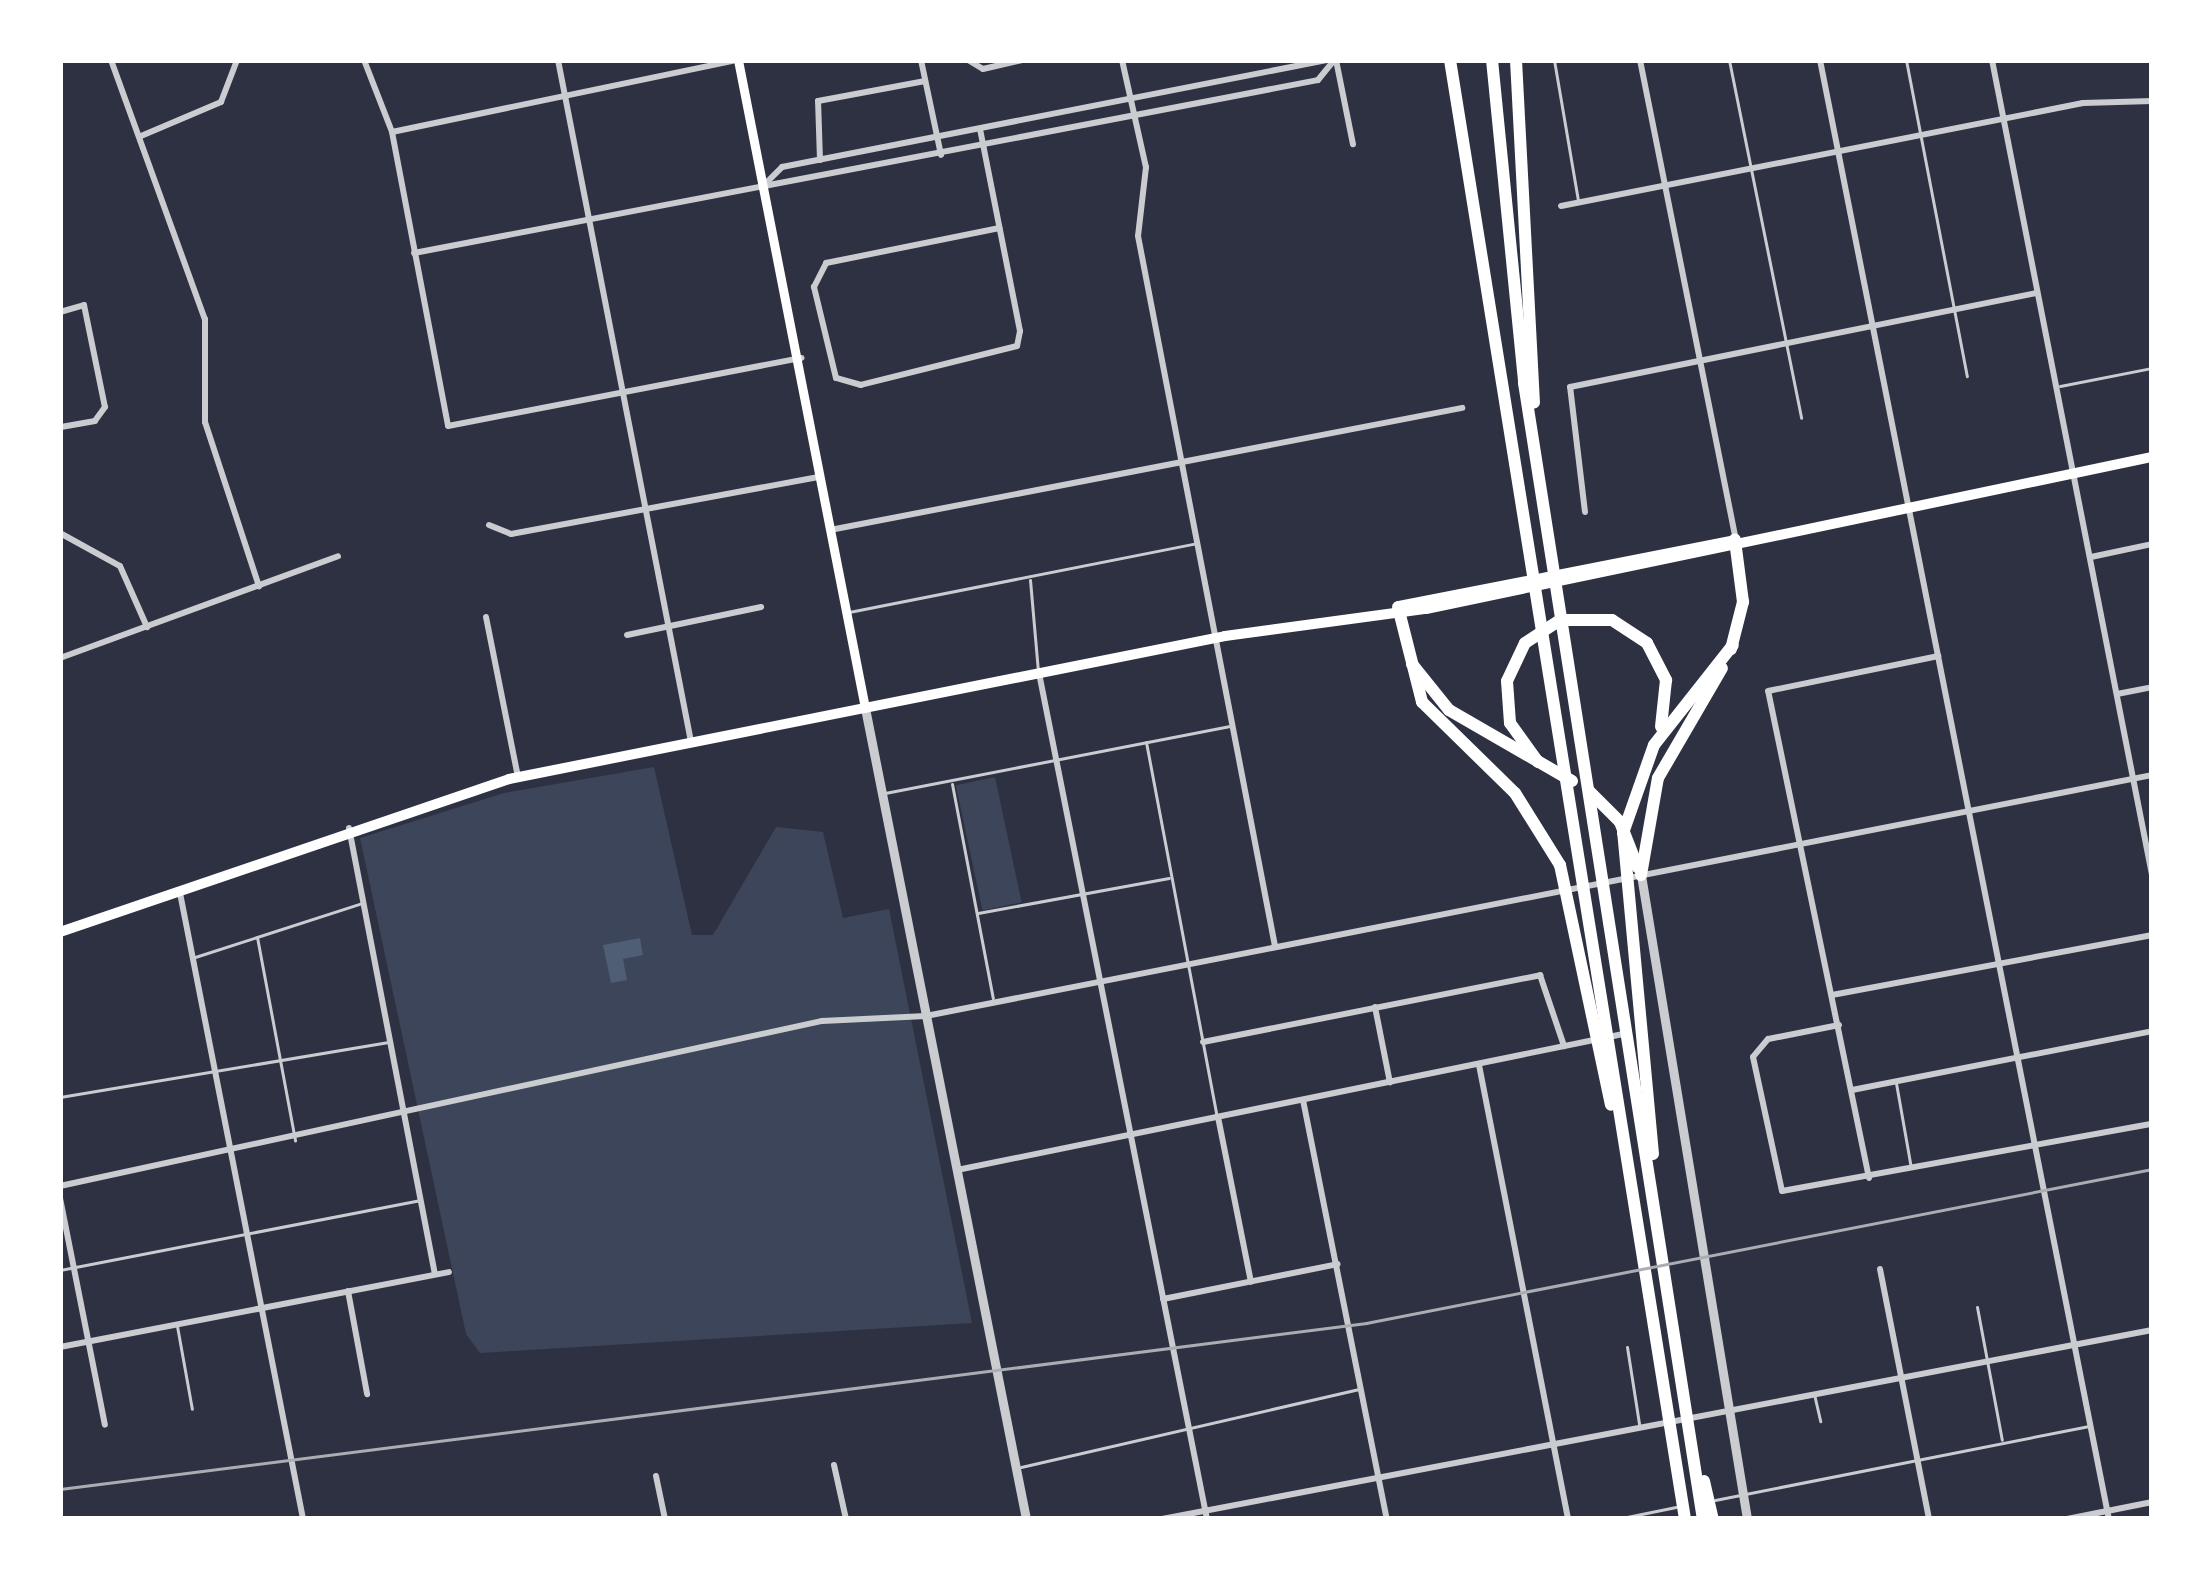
<!DOCTYPE html>
<style>
body{margin:0}
#map{position:relative;width:2212px;height:1579px;overflow:hidden;background:#2d3142;font-family:"PT Sans Narrow",sans-serif}
div>[style]{position:absolute}
[style*='--x']{left:calc(var(--x)*1px);top:calc(var(--y)*1px);width:calc(var(--w)*1px);rotate:calc(var(--a)*1deg)}
.green>*{inset:0;background:#3c4559;transform-origin:0 0}
.water>*{inset:0;background:#4f5d75}
.service>*{height:3px;margin:-1.5px;padding:0 1.5px;transform-origin:1.5px;border-radius:1.5px;background:#caccd0}
.minor>*{height:6px;margin:-3px;padding:0 3px;transform-origin:3px;border-radius:3px;background:#caccd0}
.tertiary>*{height:9px;margin:-4.5px;padding:0 4.5px;transform-origin:4.5px;border-radius:4.5px;background:#caccd0}
.secondary>*{height:9px;margin:-4.5px;padding:0 4.5px;transform-origin:4.5px;border-radius:4.5px;background:#fff}
.primary>*{height:10px;margin:-5px;padding:0 5px;transform-origin:5px;border-radius:5px;background:#fff}
.motorway>*{height:12px;margin:-6px;padding:0 6px;transform-origin:6px;border-radius:6px;background:#fff}
.rail>*{height:3px;margin:-1.5px;padding:0 1.5px;transform-origin:1.5px;border-radius:1.5px;background:#abadb3}
span{translate:-50% -50%;white-space:nowrap;text-align:center;line-height:1.15;-webkit-text-stroke:12px #fff;paint-order:stroke}
.frame{position:absolute;inset:0;border:63px solid #fff;pointer-events:none}
</style>
<div id="map">
<div class="green">
<div style="clip-path:polygon(654px 767px,692px 935px,713px 935px,776px 827px,823px 832px,843px 918px,889px 909px,972px 1323px,480px 1353px,466px 1334px,360px 838px,504px 793px)"></div>
<div style="left:995px;top:777px;width:128px;height:40px;rotate:78deg"></div>
</div>
<div class="water">
<div style="clip-path:polygon(640px 938px,643px 955px,623px 959px,627px 980px,611px 983px,603px 945px)"></div>
</div>
<div class="service">
<div style="--x:1554;--y:60;--w:143;--a:80.3"></div>
<div style="--x:1729;--y:60;--w:365;--a:78.6"></div>
<div style="--x:1906;--y:60;--w:322;--a:79.1"></div>
<div style="--x:2060;--y:386;--w:94;--a:-11.1"></div>
<div style="--x:1030;--y:580;--w:91;--a:85"></div>
<div style="--x:849;--y:612;--w:352;--a:-11.2"></div>
<div style="--x:1146;--y:742;--w:381;--a:79.3"></div>
<div style="--x:952;--y:784;--w:218;--a:79.2"></div>
<div style="--x:885;--y:793;--w:350;--a:-11"></div>
<div style="--x:978;--y:913;--w:194;--a:-10.4"></div>
<div style="--x:257;--y:937;--w:207;--a:79.4"></div>
<div style="--x:192;--y:958;--w:176;--a:-17.9"></div>
<div style="--x:1896;--y:1083;--w:86;--a:80"></div>
<div style="--x:60;--y:1097;--w:333;--a:-9.5"></div>
<div style="--x:60;--y:1270;--w:366;--a:-11"></div>
<div style="--x:1977;--y:1307;--w:135;--a:79.4"></div>
<div style="--x:177;--y:1326;--w:84;--a:79.8"></div>
<div style="--x:1627;--y:1347;--w:78;--a:81.1"></div>
<div style="--x:1814;--y:1394;--w:28;--a:77"></div>
<div style="--x:1021;--y:1467;--w:348;--a:-13"></div>
<div style="--x:1715;--y:1500;--w:380;--a:-11.2"></div>
<div style="--x:1617;--y:1519;--w:60;--a:-11.5"></div>
</div>
<div class="minor">
<div style="--x:111;--y:60;--w:276;--a:70.1"></div>
<div style="--x:205;--y:319;--w:103;--a:90"></div>
<div style="--x:205;--y:422;--w:173;--a:71.8"></div>
<div style="--x:364;--y:60;--w:77;--a:68.7"></div>
<div style="--x:392;--y:132;--w:299;--a:79.2"></div>
<div style="--x:448;--y:426;--w:360;--a:-10.9"></div>
<div style="--x:558;--y:60;--w:695;--a:78.96"></div>
<div style="--x:921;--y:60;--w:97;--a:78.1"></div>
<div style="--x:968;--y:60;--w:17;--a:31"></div>
<div style="--x:983;--y:69;--w:39;--a:-13"></div>
<div style="--x:1122;--y:60;--w:110;--a:77.4"></div>
<div style="--x:1146;--y:167;--w:69;--a:96.6"></div>
<div style="--x:1138;--y:236;--w:723;--a:79.08"></div>
<div style="--x:1336;--y:60;--w:86;--a:78.6"></div>
<div style="--x:1640;--y:60;--w:486;--a:78.7"></div>
<div style="--x:1820;--y:60;--w:1487;--a:78.8"></div>
<div style="--x:1992;--y:60;--w:831;--a:78.89"></div>
<div style="--x:980;--y:129;--w:206;--a:78.8"></div>
<div style="--x:1020;--y:331;--w:15;--a:101"></div>
<div style="--x:1017;--y:346;--w:161;--a:166"></div>
<div style="--x:861;--y:385;--w:26;--a:-164"></div>
<div style="--x:836;--y:378;--w:94;--a:-103.6"></div>
<div style="--x:814;--y:287;--w:27;--a:-63"></div>
<div style="--x:826;--y:263;--w:177;--a:-11.4"></div>
<div style="--x:392;--y:132;--w:353;--a:-11.8"></div>
<div style="--x:141;--y:136;--w:87;--a:-23"></div>
<div style="--x:221;--y:102;--w:45;--a:-69.1"></div>
<div style="--x:820;--y:160;--w:59;--a:-91.9"></div>
<div style="--x:818;--y:101;--w:109;--a:-10.6"></div>
<div style="--x:765;--y:184;--w:24;--a:-45"></div>
<div style="--x:782;--y:167;--w:555;--a:-11.11"></div>
<div style="--x:1561;--y:206;--w:532;--a:-11.16"></div>
<div style="--x:2083;--y:103;--w:69;--a:-1.7"></div>
<div style="--x:414;--y:253;--w:920;--a:-10.83"></div>
<div style="--x:1318;--y:80;--w:26;--a:-51"></div>
<div style="--x:60;--y:312;--w:25;--a:-16"></div>
<div style="--x:84;--y:305;--w:104;--a:78.4"></div>
<div style="--x:105;--y:407;--w:17;--a:126"></div>
<div style="--x:95;--y:421;--w:36;--a:170"></div>
<div style="--x:1585;--y:512;--w:126;--a:-96.8"></div>
<div style="--x:1570;--y:387;--w:476;--a:-11.4"></div>
<div style="--x:489;--y:525;--w:24;--a:22"></div>
<div style="--x:511;--y:534;--w:314;--a:-10.5"></div>
<div style="--x:830;--y:530;--w:644;--a:-10.93"></div>
<div style="--x:60;--y:533;--w:68;--a:28.8"></div>
<div style="--x:120;--y:566;--w:67;--a:66.1"></div>
<div style="--x:2091;--y:557;--w:62;--a:-12"></div>
<div style="--x:486;--y:617;--w:163;--a:78.7"></div>
<div style="--x:627;--y:635;--w:137;--a:-11.8"></div>
<div style="--x:60;--y:658;--w:296;--a:-20.1"></div>
<div style="--x:1039;--y:673;--w:863;--a:78.77"></div>
<div style="--x:2117;--y:694;--w:36;--a:-11"></div>
<div style="--x:349;--y:828;--w:454;--a:79.1"></div>
<div style="--x:180;--y:893;--w:638;--a:78.88"></div>
<div style="--x:1832;--y:995;--w:326;--a:-10.6"></div>
<div style="--x:1375;--y:1007;--w:77;--a:78.8"></div>
<div style="--x:1839;--y:1025;--w:72;--a:168.8"></div>
<div style="--x:1768;--y:1039;--w:23;--a:130"></div>
<div style="--x:1753;--y:1057;--w:137;--a:77.8"></div>
<div style="--x:1782;--y:1191;--w:376;--a:-10.3"></div>
<div style="--x:1203;--y:1042;--w:344;--a:-11.2"></div>
<div style="--x:1540;--y:975;--w:75;--a:71.3"></div>
<div style="--x:1479;--y:1065;--w:463;--a:78.9"></div>
<div style="--x:1852;--y:1090;--w:306;--a:-11.1"></div>
<div style="--x:1303;--y:1100;--w:427;--a:78.7"></div>
<div style="--x:1218;--y:1117;--w:168;--a:78.7"></div>
<div style="--x:957;--y:1170;--w:685;--a:-11.54"></div>
<div style="--x:1869;--y:1178;--w:497;--a:-101.7"></div>
<div style="--x:1768;--y:691;--w:174;--a:-11.6"></div>
<div style="--x:60;--y:1186;--w:780;--a:-12.22"></div>
<div style="--x:822;--y:1021;--w:104;--a:-2.8"></div>
<div style="--x:926;--y:1016;--w:1249;--a:-11.12"></div>
<div style="--x:60;--y:1198;--w:231;--a:78.8"></div>
<div style="--x:1880;--y:1269;--w:255;--a:78.9"></div>
<div style="--x:348;--y:1291;--w:105;--a:79.5"></div>
<div style="--x:1163;--y:1299;--w:178;--a:-11.3"></div>
<div style="--x:60;--y:1347;--w:396;--a:-10.9"></div>
<div style="--x:834;--y:1465;--w:55;--a:77.5"></div>
<div style="--x:656;--y:1476;--w:44;--a:78.2"></div>
<div style="--x:1162;--y:1519;--w:1008;--a:-10.81"></div>
<div style="--x:2067;--y:1519;--w:87;--a:-11.3"></div>
</div>
<div class="tertiary">
<div style="--x:865;--y:708;--w:827;--a:78.77"></div>
<div style="--x:1641;--y:875;--w:653;--a:80.65"></div>
</div>
<div class="secondary">
<div style="--x:738;--y:60;--w:660;--a:78.91"></div>
</div>
<div class="primary">
<div style="--x:1399;--y:606;--w:342;--a:-11.1"></div>
<div style="--x:60;--y:932;--w:474;--a:-18.8"></div>
<div style="--x:509;--y:779;--w:730;--a:-11.29"></div>
<div style="--x:1225;--y:636;--w:203;--a:-7.7"></div>
<div style="--x:1426;--y:609;--w:742;--a:-11.83"></div>
</div>
<div class="motorway">
<div style="--x:1450;--y:60;--w:1478;--a:80.85"></div>
<div style="--x:1492;--y:60;--w:325;--a:84.3"></div>
<div style="--x:1524;--y:383;--w:1150;--a:81.05"></div>
<div style="--x:1516;--y:60;--w:343;--a:87"></div>
<div style="--x:1398;--y:607;--w:98;--a:75.8"></div>
<div style="--x:1422;--y:702;--w:130;--a:44.4"></div>
<div style="--x:1515;--y:793;--w:85;--a:58"></div>
<div style="--x:1560;--y:865;--w:245;--a:78"></div>
<div style="--x:1731;--y:649;--w:49;--a:-75.7"></div>
<div style="--x:1743;--y:602;--w:63;--a:-97.4"></div>
<div style="--x:1412;--y:664;--w:59;--a:51.2"></div>
<div style="--x:1449;--y:710;--w:142;--a:30"></div>
<div style="--x:1538;--y:762;--w:48;--a:-125.7"></div>
<div style="--x:1510;--y:723;--w:42;--a:-94.1"></div>
<div style="--x:1507;--y:681;--w:42;--a:-64.7"></div>
<div style="--x:1525;--y:643;--w:42;--a:-33.3"></div>
<div style="--x:1560;--y:620;--w:52;--a:0"></div>
<div style="--x:1612;--y:620;--w:42;--a:33.3"></div>
<div style="--x:1647;--y:643;--w:42;--a:62.8"></div>
<div style="--x:1666;--y:680;--w:47;--a:96.1"></div>
<div style="--x:1589;--y:791;--w:44;--a:45"></div>
<div style="--x:1620;--y:822;--w:49;--a:68.6"></div>
<div style="--x:1641;--y:875;--w:98;--a:-80.1"></div>
<div style="--x:1658;--y:778;--w:127;--a:-59.8"></div>
<div style="--x:1653;--y:1154;--w:322;--a:-95.3"></div>
<div style="--x:1623;--y:833;--w:93;--a:-70.6"></div>
<div style="--x:1654;--y:745;--w:127;--a:-51.7"></div>
<div style="--x:1704;--y:1481;--w:39;--a:77"></div>
</div>
<div class="rail">
<div style="--x:60;--y:1489;--w:1317;--a:-7.24"></div>
<div style="--x:1366;--y:1323;--w:801;--a:-11.09"></div>
</div>
<div class="frame"></div>
</div>
